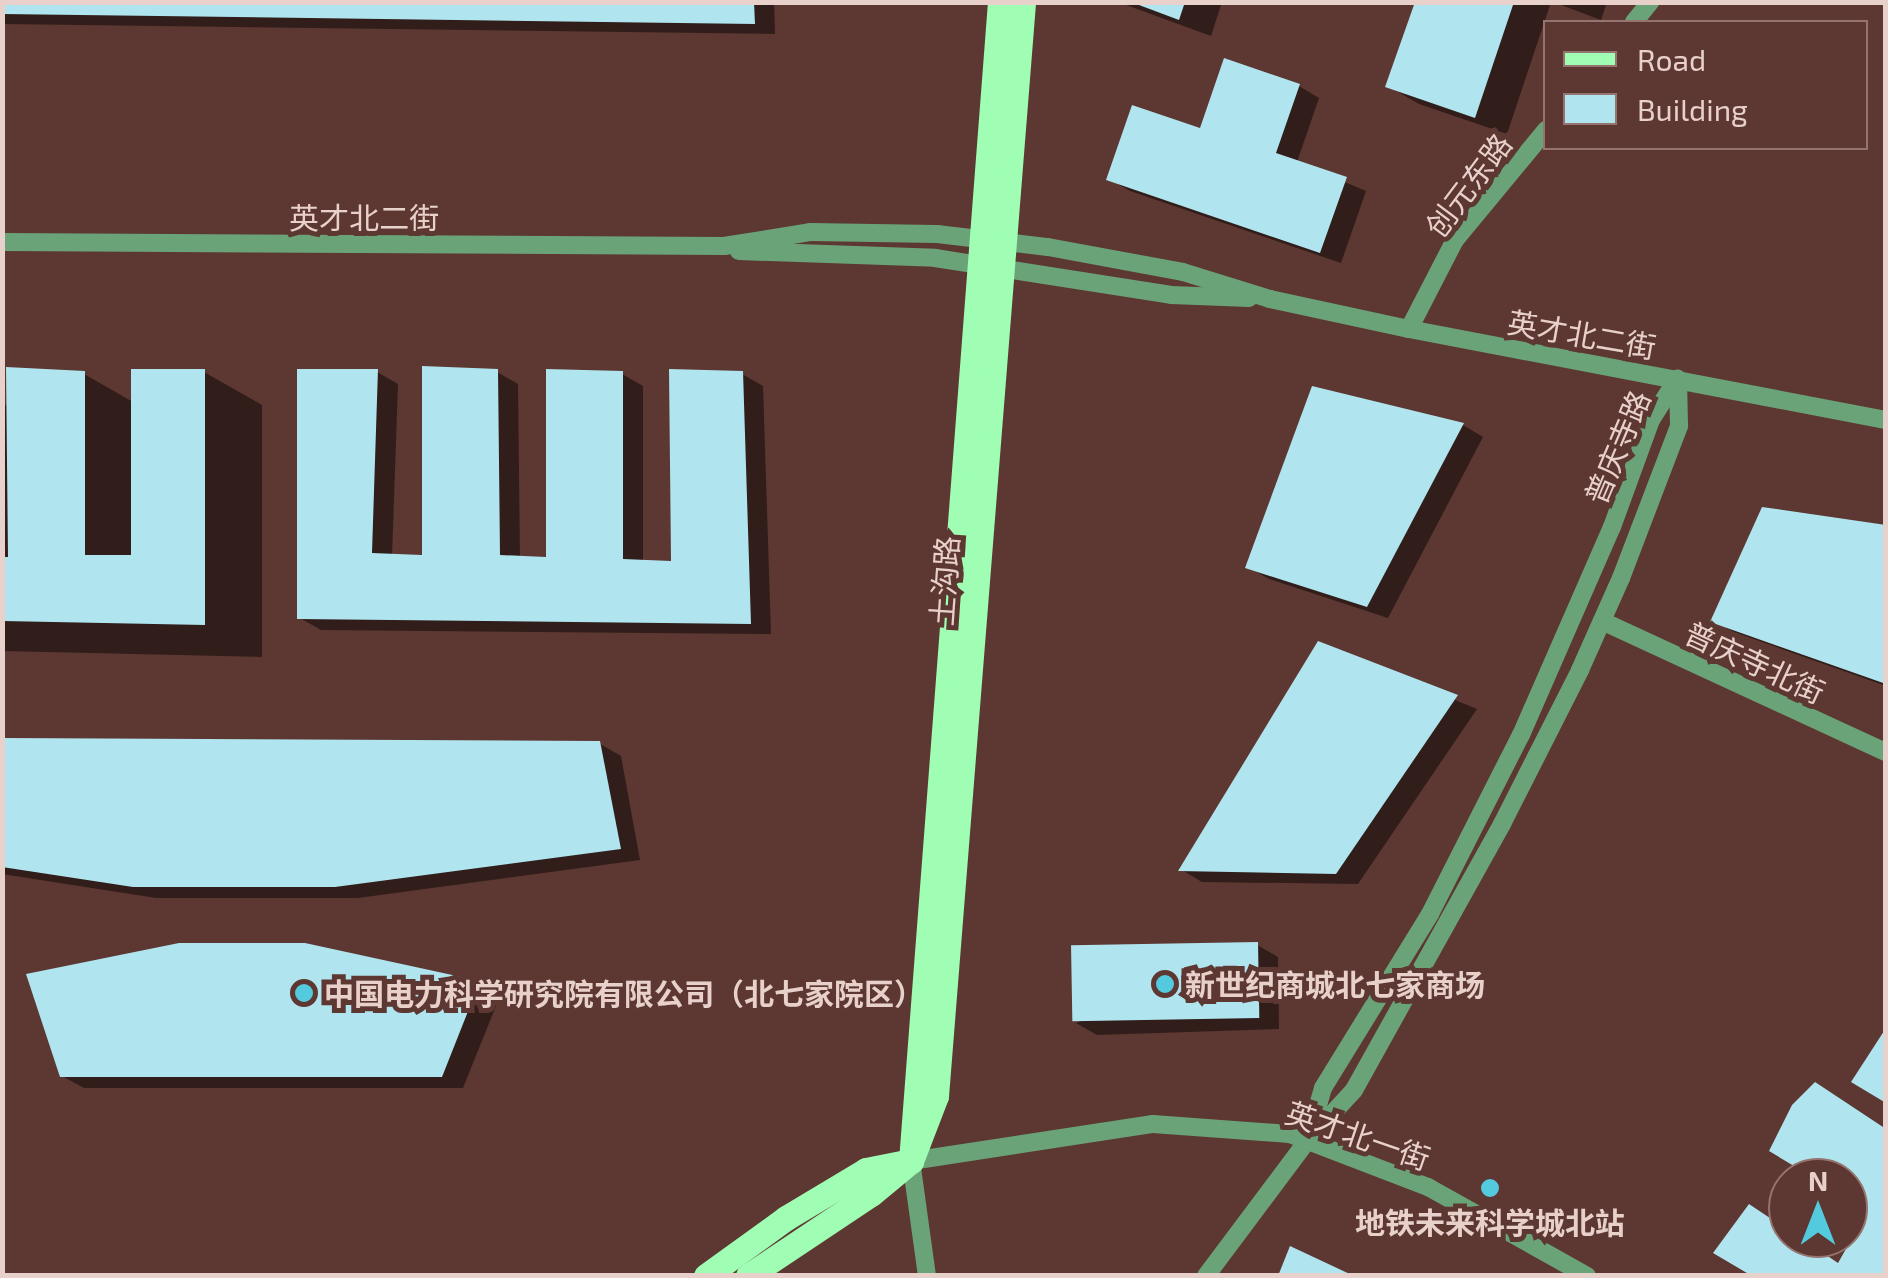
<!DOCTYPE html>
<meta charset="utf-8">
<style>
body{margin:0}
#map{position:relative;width:1888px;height:1278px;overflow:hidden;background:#5d3731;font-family:"Exo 2","Noto Sans SC",sans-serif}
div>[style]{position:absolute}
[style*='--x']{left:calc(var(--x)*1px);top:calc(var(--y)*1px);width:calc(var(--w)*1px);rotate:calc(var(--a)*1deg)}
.shadow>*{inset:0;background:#0007}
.building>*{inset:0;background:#b0e5ef;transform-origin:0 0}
.minor>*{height:18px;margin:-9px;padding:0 9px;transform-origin:9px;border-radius:9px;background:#6aa377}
.major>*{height:25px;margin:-12.5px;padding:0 12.5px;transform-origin:12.5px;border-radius:12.5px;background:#9ffdb4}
.dots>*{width:28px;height:28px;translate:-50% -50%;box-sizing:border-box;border:5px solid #5d3731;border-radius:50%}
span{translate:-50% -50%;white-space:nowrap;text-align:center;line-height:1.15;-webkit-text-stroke:10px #5d3731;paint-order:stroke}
.street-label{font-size:30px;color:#e8d0cb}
.poi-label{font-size:30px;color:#e8d0cb;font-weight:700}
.left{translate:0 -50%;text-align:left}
.frame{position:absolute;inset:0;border:5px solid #e8d0cb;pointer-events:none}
.legend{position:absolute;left:1543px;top:20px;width:325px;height:130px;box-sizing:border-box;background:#5d3731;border:2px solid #95746f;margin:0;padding:12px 18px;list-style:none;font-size:30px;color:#e8d0cb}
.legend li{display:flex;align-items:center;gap:20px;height:50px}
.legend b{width:50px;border:2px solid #95746f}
.north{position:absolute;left:1768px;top:1158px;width:100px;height:100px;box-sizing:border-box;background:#5d3731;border:2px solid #95746f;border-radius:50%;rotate:0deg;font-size:28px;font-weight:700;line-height:40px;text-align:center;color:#e8d0cb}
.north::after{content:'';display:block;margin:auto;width:35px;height:45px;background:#54cade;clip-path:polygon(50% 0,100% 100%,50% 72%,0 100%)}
</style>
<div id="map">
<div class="shadow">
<div style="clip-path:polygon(2px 2px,774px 2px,775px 34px,2px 24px)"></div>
<div style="clip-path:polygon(1118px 2px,1222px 2px,1211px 36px)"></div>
<div style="clip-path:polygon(1417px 2px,1551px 2px,1507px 134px,1419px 104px,1388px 86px)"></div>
<div style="clip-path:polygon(1553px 2px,1607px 2px,1601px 20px)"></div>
<div style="clip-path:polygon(1299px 86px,1319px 98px,1297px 162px,1366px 191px,1341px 263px,1130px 191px,1109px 179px)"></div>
<div style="clip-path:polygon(204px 372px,262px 405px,262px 657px,2px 651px,2px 403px,9px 407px,84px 374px,133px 402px)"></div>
<div style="clip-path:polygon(377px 372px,398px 384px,392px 557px,424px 558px,497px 372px,518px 384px,520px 559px,549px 560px,622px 374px,643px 386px,643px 563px,673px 564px,742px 374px,763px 386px,771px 634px,321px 630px,300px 618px)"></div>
<div style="clip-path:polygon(1314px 389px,1463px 425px,1483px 437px,1388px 618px,1269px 579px,1248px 567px)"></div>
<div style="clip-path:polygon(1886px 527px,1886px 686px,1734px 632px,1713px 621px)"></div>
<div style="clip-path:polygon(1319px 644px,1477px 709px,1358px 884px,1202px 882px,1182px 870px)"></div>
<div style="clip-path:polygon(2px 740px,600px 744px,621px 756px,640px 860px,358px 898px,156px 898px,2px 874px)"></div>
<div style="clip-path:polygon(1257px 945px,1278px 957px,1279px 1029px,1097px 1035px,1076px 1023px)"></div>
<div style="clip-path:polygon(305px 946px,479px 984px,500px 996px,463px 1088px,84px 1088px,62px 1076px)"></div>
</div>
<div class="building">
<div style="clip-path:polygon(2px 2px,754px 2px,755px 24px,2px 14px)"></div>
<div style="clip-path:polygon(1131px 2px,1185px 2px,1179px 20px)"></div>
<div style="clip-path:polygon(1415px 2px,1514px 2px,1475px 118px,1385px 87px)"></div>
<div style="clip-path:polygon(1224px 58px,1300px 84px,1276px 153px,1347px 177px,1320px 253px,1106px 180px,1132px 105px,1200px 128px)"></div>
<div style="clip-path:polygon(422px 366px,498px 369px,500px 555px,546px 557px,546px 369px,623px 371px,623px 559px,671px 561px,669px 369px,743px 371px,751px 624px,297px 619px,297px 369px,378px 369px,372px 553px,422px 555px)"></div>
<div style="clip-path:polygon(6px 367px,85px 371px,85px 555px,131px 555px,131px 369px,205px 369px,205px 625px,2px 621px,2px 557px,8px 557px)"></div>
<div style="clip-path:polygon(1312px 386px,1464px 423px,1367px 607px,1245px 568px)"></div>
<div style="clip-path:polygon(1762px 507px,1886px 525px,1886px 684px,1710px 622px)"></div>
<div style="clip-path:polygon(1318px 641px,1458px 695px,1336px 874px,1178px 871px)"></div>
<div style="clip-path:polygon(2px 738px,600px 741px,621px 849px,335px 887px,133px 887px,2px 867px)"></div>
<div style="left:1258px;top:942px;width:76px;height:187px;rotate:89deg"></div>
<div style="clip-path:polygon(179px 943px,305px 943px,480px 981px,442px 1077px,60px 1077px,26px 974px)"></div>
<div style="clip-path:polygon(1886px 1028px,1886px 1103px,1851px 1082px)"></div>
<div style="clip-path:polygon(1815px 1082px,1886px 1129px,1886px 1276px,1752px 1276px,1713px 1253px,1749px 1204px,1788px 1230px,1788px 1238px,1801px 1238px,1838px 1263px,1868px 1210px,1848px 1199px,1848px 1178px,1814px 1178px,1769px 1151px,1792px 1105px)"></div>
<div style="clip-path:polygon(1290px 1246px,1354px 1276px,1278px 1276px)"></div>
</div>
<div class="minor">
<div style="--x:1634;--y:22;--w:26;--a:-51"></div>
<div style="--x:2;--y:242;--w:722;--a:0.32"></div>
<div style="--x:724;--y:246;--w:87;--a:-9.2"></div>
<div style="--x:810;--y:232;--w:127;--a:0.9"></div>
<div style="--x:937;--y:234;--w:112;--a:6.7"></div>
<div style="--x:1048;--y:247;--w:137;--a:10.5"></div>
<div style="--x:1183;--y:272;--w:91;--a:17.2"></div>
<div style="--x:1270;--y:299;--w:142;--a:12.2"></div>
<div style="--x:1409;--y:329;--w:486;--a:10.8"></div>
<div style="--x:739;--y:251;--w:196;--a:2"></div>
<div style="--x:935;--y:258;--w:239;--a:8.9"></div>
<div style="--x:1171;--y:295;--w:78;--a:2.2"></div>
<div style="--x:1409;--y:329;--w:100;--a:-62.7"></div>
<div style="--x:1455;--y:240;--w:143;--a:-50.4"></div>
<div style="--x:1602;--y:621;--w:313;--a:24.8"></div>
<div style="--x:1309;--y:1136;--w:50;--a:-73.7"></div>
<div style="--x:1323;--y:1088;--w:204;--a:-58.4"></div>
<div style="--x:1430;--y:914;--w:201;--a:-63.1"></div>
<div style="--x:1521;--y:735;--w:227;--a:-66.4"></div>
<div style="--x:1612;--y:527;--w:114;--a:-70"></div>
<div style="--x:1651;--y:420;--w:49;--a:-57.6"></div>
<div style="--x:927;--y:1276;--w:116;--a:-97.9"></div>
<div style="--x:911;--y:1161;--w:245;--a:-8.7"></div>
<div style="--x:1153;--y:1124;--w:137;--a:4.2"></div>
<div style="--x:1290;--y:1134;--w:148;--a:21"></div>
<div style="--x:1428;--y:1187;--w:182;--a:29.2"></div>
<div style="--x:1206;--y:1276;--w:169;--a:-53.2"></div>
<div style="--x:1307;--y:1141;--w:69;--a:-47.3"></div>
<div style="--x:1354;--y:1090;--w:304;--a:-60.9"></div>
<div style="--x:1502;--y:824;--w:173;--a:-63.1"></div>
<div style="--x:1580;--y:670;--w:101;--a:-66"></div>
<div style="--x:1621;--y:578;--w:163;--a:-69.1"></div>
<div style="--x:1679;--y:426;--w:47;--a:-91.2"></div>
</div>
<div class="major">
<div style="--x:706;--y:1276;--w:99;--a:-35.9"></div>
<div style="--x:786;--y:1218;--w:93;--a:-31"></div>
<div style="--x:866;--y:1170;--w:46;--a:-11.3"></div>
<div style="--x:911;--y:1161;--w:1162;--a:-85.61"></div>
<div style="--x:748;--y:1276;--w:148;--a:-33.7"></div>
<div style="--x:871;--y:1194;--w:52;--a:-39.5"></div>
<div style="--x:911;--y:1161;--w:70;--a:-69"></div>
<div style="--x:936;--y:1096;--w:1097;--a:-85.45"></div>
</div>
<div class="dots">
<div style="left:1165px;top:984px;background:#54cade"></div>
<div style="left:304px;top:993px;background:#54cade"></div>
<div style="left:1490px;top:1188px;background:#54cade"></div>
</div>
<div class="street-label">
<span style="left:1468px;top:185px;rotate:-53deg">创元东路</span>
<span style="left:364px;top:217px">英才北二街</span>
<span style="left:1582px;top:334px;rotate:10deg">英才北二街</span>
<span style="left:1617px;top:447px;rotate:-67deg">普庆寺路</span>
<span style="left:944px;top:581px;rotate:-86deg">土沟路</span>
<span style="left:1755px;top:662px;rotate:25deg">普庆寺北街</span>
<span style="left:1358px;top:1135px;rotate:19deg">英才北一街</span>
</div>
<div class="poi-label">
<span class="left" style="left:1185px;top:984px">新世纪商城北七家商场</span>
<span class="left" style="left:324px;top:993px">中国电力科学研究院有限公司（北七家院区）</span>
<span style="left:1490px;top:1222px">地铁未来科学城北站</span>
</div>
<div class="frame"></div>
<ul class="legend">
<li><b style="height:12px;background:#9ffdb4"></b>Road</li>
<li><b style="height:28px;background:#b0e5ef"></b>Building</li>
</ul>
<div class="north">N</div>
</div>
